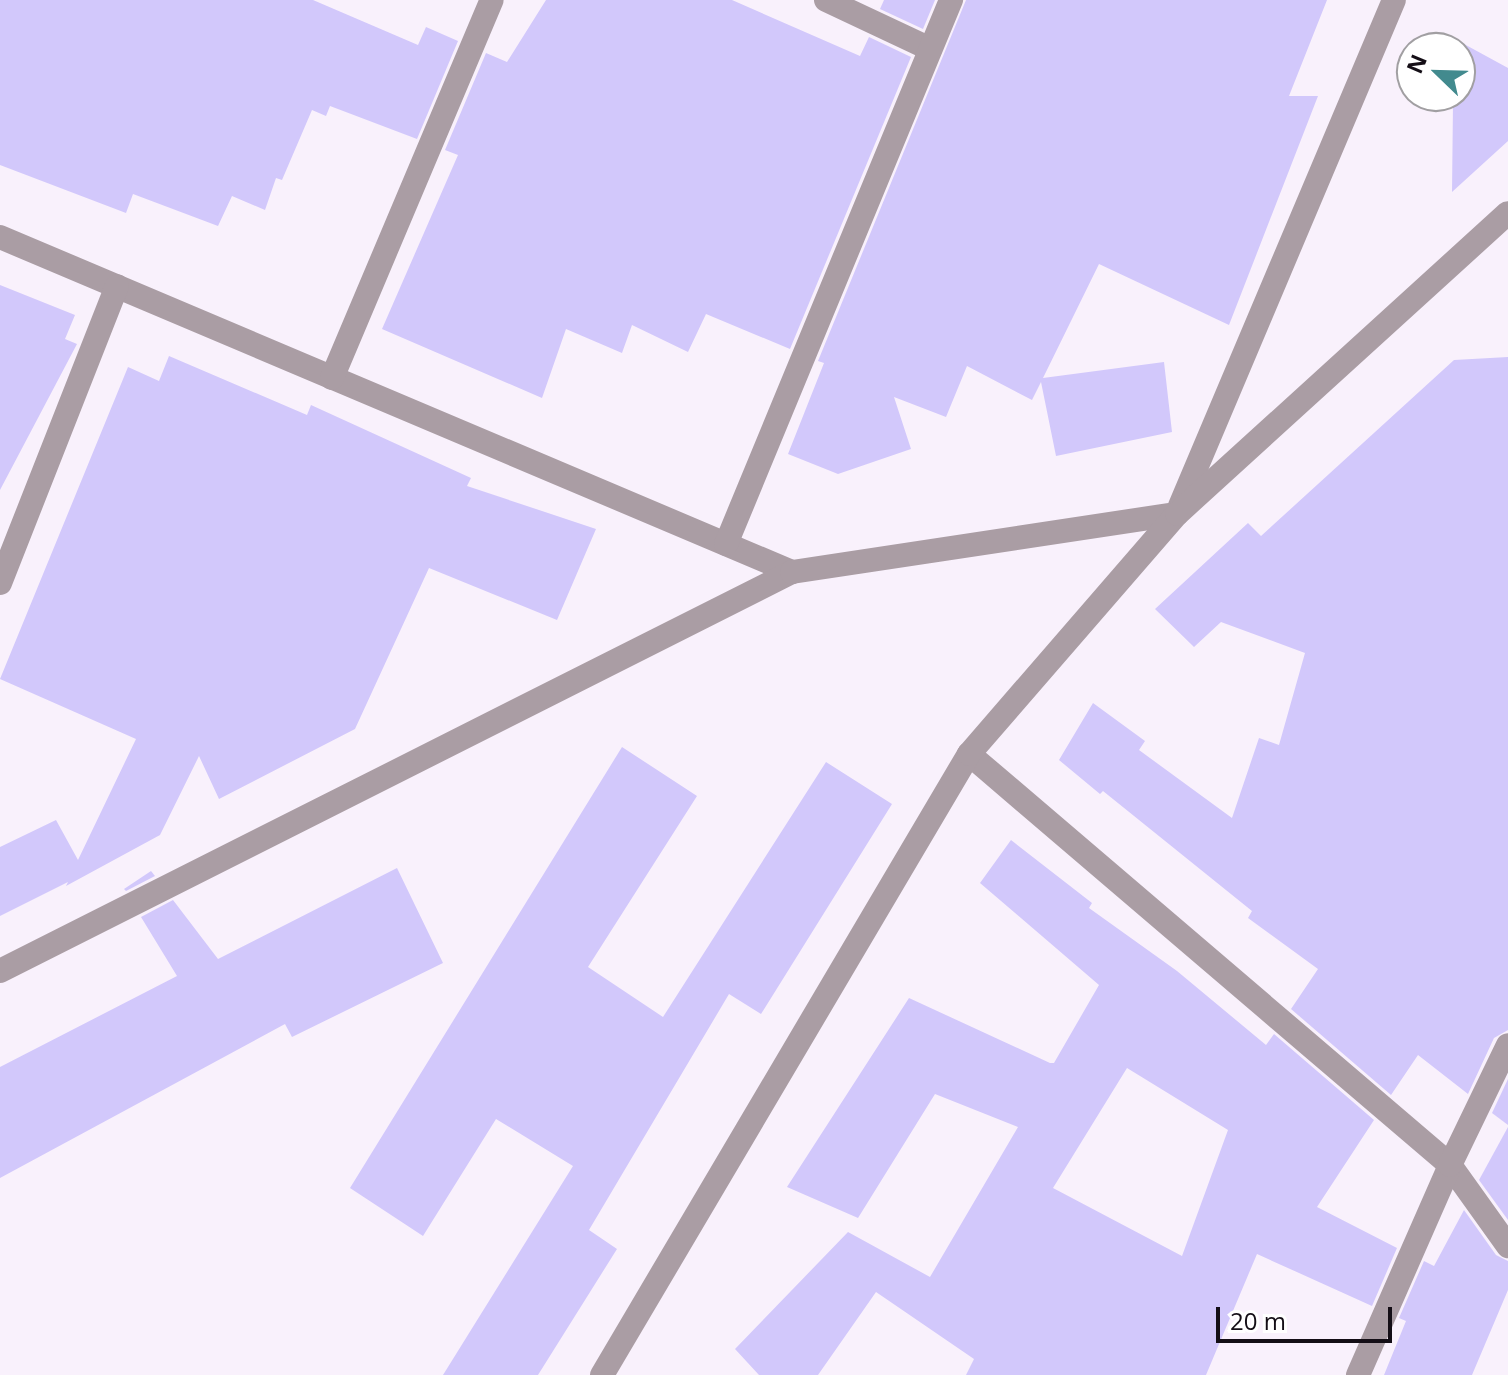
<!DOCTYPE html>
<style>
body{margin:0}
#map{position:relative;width:1508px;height:1375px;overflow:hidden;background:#f9f1fc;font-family:"Open Sans",sans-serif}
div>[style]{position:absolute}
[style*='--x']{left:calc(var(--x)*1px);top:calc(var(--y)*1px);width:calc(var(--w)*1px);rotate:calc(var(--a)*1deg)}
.building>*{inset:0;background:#d2c8fb}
.minor>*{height:24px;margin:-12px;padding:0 12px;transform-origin:12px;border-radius:12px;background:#aa9da4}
span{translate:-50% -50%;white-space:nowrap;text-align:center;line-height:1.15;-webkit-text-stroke:7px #fff;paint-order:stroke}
.north{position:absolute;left:1396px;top:32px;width:80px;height:80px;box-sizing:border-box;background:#fff;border:2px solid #a19fa2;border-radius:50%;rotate:293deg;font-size:22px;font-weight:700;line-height:32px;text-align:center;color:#140e16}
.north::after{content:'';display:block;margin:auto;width:28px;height:36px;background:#428a8e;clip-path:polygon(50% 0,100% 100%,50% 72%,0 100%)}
.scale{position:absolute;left:1216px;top:1307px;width:176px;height:36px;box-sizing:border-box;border:4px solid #140e16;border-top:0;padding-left:10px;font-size:24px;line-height:28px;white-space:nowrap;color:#140e16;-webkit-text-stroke:6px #fff;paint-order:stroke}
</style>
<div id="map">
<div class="building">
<div style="clip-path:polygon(0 0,313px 0,418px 45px,426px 27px,458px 41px,417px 139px,330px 106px,326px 116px,312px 110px,282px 180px,276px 178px,265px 210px,232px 196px,218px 226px,133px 194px,126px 213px,0 165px)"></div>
<div style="clip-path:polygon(546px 0,732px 0,860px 56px,869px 37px,911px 57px,790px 349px,706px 314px,688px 352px,632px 325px,622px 353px,566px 329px,542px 398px,382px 329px,458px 155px,445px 150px,486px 53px,507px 62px)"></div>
<div style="clip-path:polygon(884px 0,935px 0,923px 29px,880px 9px)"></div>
<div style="clip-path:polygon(966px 0,1327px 0,1289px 96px,1318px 96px,1229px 325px,1099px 264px,1043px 378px,1164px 362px,1172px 432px,1056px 456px,1041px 382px,1032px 400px,967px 366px,946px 417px,894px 397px,911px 449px,838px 474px,788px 454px,824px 363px,818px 361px)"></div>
<div style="clip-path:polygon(1453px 38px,1508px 68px,1508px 141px,1452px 192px,1453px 103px,1440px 96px,1460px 96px,1460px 48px,1449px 48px)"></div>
<div style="clip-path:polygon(0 285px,75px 315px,65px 339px,77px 344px,0 490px)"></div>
<div style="clip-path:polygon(169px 356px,307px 415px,311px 405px,471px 478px,467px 486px,596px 529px,557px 620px,429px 568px,355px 729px,219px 799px,199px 756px,160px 835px,66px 886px,68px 882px,0 916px,0 847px,56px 820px,78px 860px,136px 739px,0 679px,128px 367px,159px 381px)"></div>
<div style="clip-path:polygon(1508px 357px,1508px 1030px,1494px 1038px,1468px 1094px,1418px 1055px,1391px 1095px,1291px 1009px,1318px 969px,1248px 918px,1252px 911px,1103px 791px,1100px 794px,1059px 760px,1093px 703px,1145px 741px,1139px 750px,1232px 818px,1259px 738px,1279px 745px,1305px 653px,1221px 622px,1194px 647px,1155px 609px,1248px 523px,1261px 536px,1454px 360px)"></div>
<div style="clip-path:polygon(622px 747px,697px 796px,588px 967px,663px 1017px,826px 762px,892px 804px,761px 1014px,729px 994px,589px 1230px,617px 1249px,538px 1375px,443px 1375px,573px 1166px,496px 1119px,423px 1236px,350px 1188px)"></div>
<div style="clip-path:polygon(evenodd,1011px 840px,1092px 903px,1089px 908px,1177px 971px,1266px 1045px,1274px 1034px,1374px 1120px,1317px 1207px,1397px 1248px,1372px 1306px,1257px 1254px,1206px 1375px,966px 1375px,974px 1359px,876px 1292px,818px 1375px,759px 1375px,735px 1349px,848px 1232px,930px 1277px,1018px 1127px,935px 1094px,858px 1218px,787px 1187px,909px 998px,1050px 1063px,1054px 1063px,1099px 985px,980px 883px,1011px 840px,1127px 1068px,1228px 1130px,1182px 1256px,1053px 1188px,1127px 1068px)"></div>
<div style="clip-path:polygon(397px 868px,443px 963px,292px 1037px,285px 1024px,0 1178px,0 1067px,177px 976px,141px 917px,173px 900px,218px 959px)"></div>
<div style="clip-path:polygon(151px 871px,155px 876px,126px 891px,124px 889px)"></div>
<div style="clip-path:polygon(1508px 1079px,1508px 1125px,1492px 1113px)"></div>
<div style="clip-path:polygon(1508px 1127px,1508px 1220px,1479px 1180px)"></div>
<div style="clip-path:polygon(1464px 1210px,1496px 1255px,1508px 1261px,1508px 1290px,1472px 1375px,1384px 1375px,1406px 1321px,1399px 1318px,1424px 1261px,1434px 1266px)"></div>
</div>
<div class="minor">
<div style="--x:826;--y:0;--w:115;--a:25.2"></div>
<div style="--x:0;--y:237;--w:860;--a:22.93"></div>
<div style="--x:332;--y:378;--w:410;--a:-67.1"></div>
<div style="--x:1180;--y:506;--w:549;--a:-67.08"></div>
<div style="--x:726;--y:544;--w:589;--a:-67.53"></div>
<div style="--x:0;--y:583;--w:319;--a:-68.5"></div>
<div style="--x:969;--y:754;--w:633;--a:40.51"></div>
<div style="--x:1450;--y:1165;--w:100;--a:54.4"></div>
<div style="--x:0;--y:971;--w:887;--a:-26.74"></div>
<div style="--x:792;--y:572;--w:389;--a:-8.6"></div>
<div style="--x:602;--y:1375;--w:721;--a:-59.42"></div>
<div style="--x:969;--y:754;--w:318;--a:-49.1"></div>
<div style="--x:1177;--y:514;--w:447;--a:-42.3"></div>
<div style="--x:1358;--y:1375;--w:229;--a:-66.3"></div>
<div style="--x:1450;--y:1165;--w:133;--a:-64.2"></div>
</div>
<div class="north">N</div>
<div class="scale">20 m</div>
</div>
